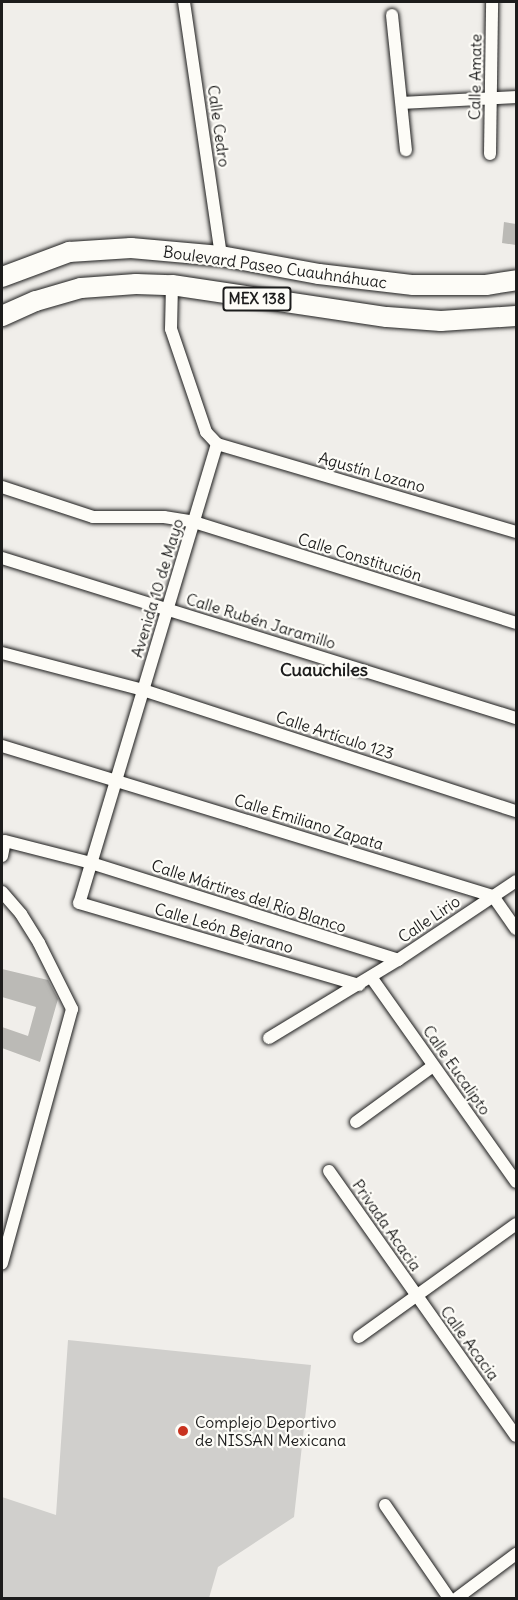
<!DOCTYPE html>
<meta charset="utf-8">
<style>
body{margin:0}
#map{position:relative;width:518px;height:1600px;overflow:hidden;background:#f0eeea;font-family:Delius,sans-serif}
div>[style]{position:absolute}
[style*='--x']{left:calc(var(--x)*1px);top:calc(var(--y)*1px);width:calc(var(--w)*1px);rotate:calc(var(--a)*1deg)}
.green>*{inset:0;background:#d0cfcc}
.building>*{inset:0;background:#bbbab6}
.roads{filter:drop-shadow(0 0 2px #1c1c1c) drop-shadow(0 0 2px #1c1c1c)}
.street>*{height:12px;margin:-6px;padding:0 6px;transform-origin:6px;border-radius:6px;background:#fdfcf7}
.primary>*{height:20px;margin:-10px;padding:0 10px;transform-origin:10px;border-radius:10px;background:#fdfcf7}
.dots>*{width:16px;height:16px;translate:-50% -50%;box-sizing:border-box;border:3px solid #fdfcf7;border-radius:50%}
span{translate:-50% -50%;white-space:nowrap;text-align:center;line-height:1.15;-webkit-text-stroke:4.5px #fdfcf7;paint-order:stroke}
.shield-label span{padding:2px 4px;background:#fdfcf7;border:2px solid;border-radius:4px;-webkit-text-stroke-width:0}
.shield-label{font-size:15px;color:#1c1c1c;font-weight:700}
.street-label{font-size:16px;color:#1c1c1c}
.poi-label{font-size:16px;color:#1c1c1c}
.left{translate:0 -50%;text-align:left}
.neighbourhood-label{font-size:18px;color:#1c1c1c;font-weight:700}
.frame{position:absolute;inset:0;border:3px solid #1c1c1c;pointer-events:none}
</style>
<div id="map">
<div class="green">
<div style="clip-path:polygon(68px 1340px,311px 1365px,294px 1517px,218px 1567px,209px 1598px,2px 1598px,2px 1497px,56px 1515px)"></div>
</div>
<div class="building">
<div style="clip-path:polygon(504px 222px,516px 224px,516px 245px,502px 243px)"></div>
<div style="clip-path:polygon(2px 969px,48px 980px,58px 999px,40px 1062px,2px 1048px,2px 1027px,28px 1036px,36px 1007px,2px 997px)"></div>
</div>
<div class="roads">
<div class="street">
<div style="--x:184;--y:2;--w:257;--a:81.7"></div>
<div style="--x:392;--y:15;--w:136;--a:84.1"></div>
<div style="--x:402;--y:103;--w:114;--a:-3"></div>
<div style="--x:490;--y:154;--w:152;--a:-89.2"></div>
<div style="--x:172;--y:285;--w:44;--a:91.3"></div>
<div style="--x:171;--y:329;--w:109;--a:71.2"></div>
<div style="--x:206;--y:432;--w:16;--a:47"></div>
<div style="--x:217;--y:444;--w:479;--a:106.7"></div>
<div style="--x:79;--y:903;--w:292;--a:16.3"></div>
<div style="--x:217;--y:444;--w:312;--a:16.4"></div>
<div style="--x:2;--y:487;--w:96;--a:18.2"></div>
<div style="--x:93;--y:517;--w:71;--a:0"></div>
<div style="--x:164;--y:517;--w:30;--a:9"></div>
<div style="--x:194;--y:522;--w:337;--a:17.4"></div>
<div style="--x:2;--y:558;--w:538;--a:17.29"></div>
<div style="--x:2;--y:653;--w:146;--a:14.7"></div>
<div style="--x:143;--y:690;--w:392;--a:18"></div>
<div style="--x:2;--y:746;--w:513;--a:16.99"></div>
<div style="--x:493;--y:896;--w:40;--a:55.1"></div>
<div style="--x:2;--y:856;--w:15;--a:-79"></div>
<div style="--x:5;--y:841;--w:89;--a:14.3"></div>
<div style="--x:91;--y:863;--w:322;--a:17.5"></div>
<div style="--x:2;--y:892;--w:29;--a:49"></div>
<div style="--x:21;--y:914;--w:34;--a:58"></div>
<div style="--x:39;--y:943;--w:74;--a:63.4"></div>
<div style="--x:72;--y:1009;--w:264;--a:105.4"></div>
<div style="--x:371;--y:977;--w:251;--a:54.7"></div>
<div style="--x:269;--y:1038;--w:151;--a:-31.2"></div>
<div style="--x:398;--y:960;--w:142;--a:-33.8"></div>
<div style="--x:356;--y:1122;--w:95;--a:-36"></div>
<div style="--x:329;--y:1171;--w:324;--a:54.8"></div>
<div style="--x:359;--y:1337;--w:193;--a:-35.7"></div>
<div style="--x:385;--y:1505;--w:113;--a:55.5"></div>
<div style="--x:457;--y:1598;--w:74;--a:-36.7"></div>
</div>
<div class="primary">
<div style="--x:2;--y:277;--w:72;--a:-20.5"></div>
<div style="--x:69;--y:252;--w:62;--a:-3.7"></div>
<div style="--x:131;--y:248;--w:90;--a:5.1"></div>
<div style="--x:221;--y:256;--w:100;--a:10.4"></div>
<div style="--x:319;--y:274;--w:95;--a:6.7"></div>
<div style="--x:413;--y:285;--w:73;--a:0"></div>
<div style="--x:486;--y:285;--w:30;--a:-9"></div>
<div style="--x:2;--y:316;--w:37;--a:-24"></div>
<div style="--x:36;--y:301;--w:47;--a:-16.1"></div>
<div style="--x:81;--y:288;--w:55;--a:-4.2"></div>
<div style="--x:136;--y:284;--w:36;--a:2"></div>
<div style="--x:172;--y:285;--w:217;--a:8.5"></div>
<div style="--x:387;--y:317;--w:54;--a:4.2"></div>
<div style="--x:441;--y:321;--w:75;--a:-3.8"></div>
</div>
</div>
<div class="dots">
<div style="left:183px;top:1431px;background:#c8321e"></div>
</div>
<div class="shield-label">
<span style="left:257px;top:299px">MEX 138</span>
</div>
<div class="street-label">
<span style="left:475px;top:77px;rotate:-89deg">Calle Amate</span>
<span style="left:219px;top:126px;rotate:82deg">Calle Cedro</span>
<span style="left:275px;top:267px;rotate:8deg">Boulevard Paseo Cuauhnáhuac</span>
<span style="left:372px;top:472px;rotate:16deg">Agustín Lozano</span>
<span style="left:360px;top:557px;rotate:17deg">Calle Constitución</span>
<span style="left:157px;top:588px;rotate:-73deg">Avenida 10 de Mayo</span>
<span style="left:261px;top:621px;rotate:17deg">Calle Rubén Jaramillo</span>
<span style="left:335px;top:735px;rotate:18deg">Calle Artículo 123</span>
<span style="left:309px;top:822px;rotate:17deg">Calle Emiliano Zapata</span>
<span style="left:249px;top:896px;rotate:18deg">Calle Mártires del Río Blanco</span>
<span style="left:429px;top:919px;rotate:-34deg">Calle Lirio</span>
<span style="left:224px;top:928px;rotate:16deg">Calle León Bejarano</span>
<span style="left:457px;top:1070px;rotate:55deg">Calle Eucalipto</span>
<span style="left:387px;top:1225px;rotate:55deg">Privada Acacia</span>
<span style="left:470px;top:1343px;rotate:54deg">Calle Acacia</span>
</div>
<div class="poi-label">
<span class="left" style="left:195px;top:1431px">Complejo Deportivo<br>de NISSAN Mexicana</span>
</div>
<div class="neighbourhood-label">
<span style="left:324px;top:670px">Cuauchiles</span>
</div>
<div class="frame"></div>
</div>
